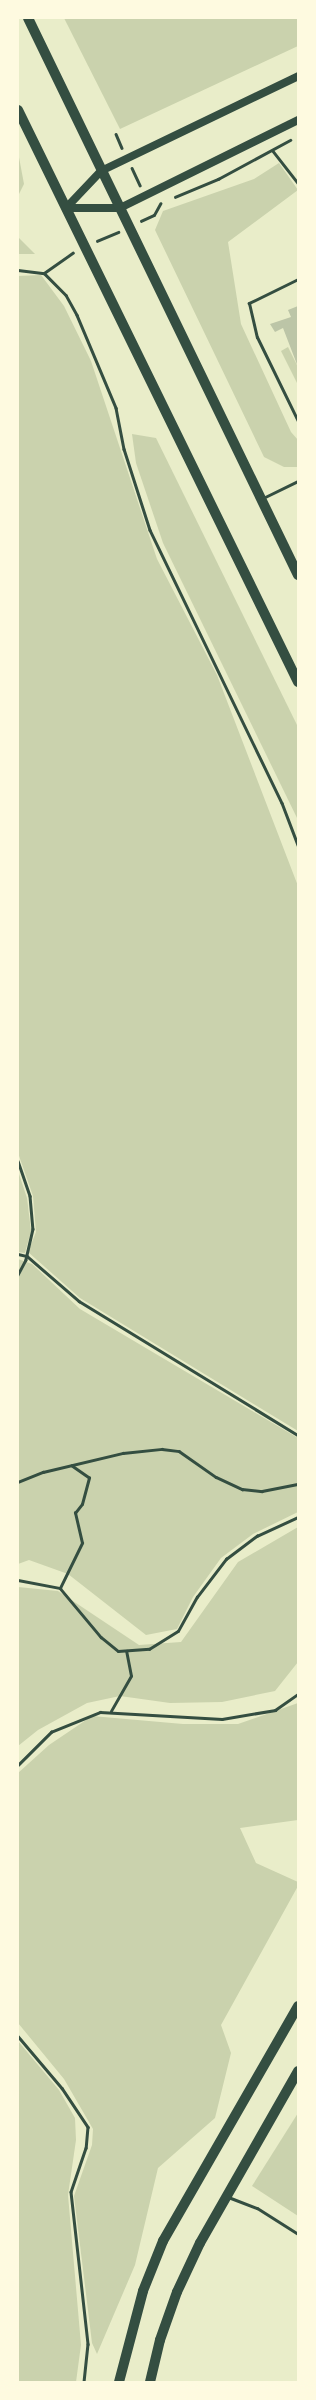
<!DOCTYPE html>
<style>
body{margin:0}
#map{position:relative;width:316px;height:2400px;overflow:hidden;background:#e9edc9;font-family:Poppins,sans-serif}
div>[style]{position:absolute}
[style*='--x']{left:calc(var(--x)*1px);top:calc(var(--y)*1px);width:calc(var(--w)*1px);rotate:calc(var(--a)*1deg)}
.green>*{inset:0;background:#cad2ad}
.building>*{inset:0;background:#bcc5a7}
.path>*{height:2.5px;margin:-1.25px;padding:0 1.25px;transform-origin:1.25px;border-radius:1.25px;background:#344e41}
.service>*{height:3px;margin:-1.5px;padding:0 1.5px;transform-origin:1.5px;border-radius:1.5px;background:#344e41}
.secondary>*{height:8px;margin:-4px;padding:0 4px;transform-origin:4px;border-radius:4px;background:#344e41}
.primary>*{height:10px;margin:-5px;padding:0 5px;transform-origin:5px;border-radius:5px;background:#344e41}
span{translate:-50% -50%;white-space:nowrap;text-align:center;line-height:1.15;-webkit-text-stroke:3px #fefae0;paint-order:stroke}
.frame{position:absolute;inset:0;border:19px solid #fefae0;pointer-events:none}
</style>
<div id="map">
<div class="green">
<div style="clip-path:polygon(64px 18px,298px 18px,298px 46px,120px 129px)"></div>
<div style="clip-path:polygon(18px 152px,24px 184px,18px 196px)"></div>
<div style="clip-path:polygon(279px 163px,298px 190px,228px 242px,241px 324px,291px 432px,298px 440px,298px 467px,284px 467px,264px 457px,155px 230px,163px 211px,254px 179px)"></div>
<div style="clip-path:polygon(18px 237px,35px 254px,18px 254px)"></div>
<div style="clip-path:polygon(41px 275px,64px 306px,91px 361px,157px 559px,217px 675px,298px 886px,298px 1431px,80px 1298px,28px 1252px,36px 1232px,33px 1196px,18px 1153px,18px 276px)"></div>
<div style="clip-path:polygon(288px 347px,298px 367px,298px 385px,281px 351px)"></div>
<div style="clip-path:polygon(132px 434px,156px 438px,298px 727px,298px 820px,163px 543px,136px 463px)"></div>
<div style="clip-path:polygon(18px 1171px,27px 1198px,31px 1231px,25px 1253px,18px 1252px)"></div>
<div style="clip-path:polygon(18px 1259px,32px 1264px,80px 1309px,298px 1438px,298px 1512px,253px 1534px,221px 1558px,193px 1597px,177px 1629px,146px 1635px,68px 1574px,29px 1560px,18px 1564px)"></div>
<div style="clip-path:polygon(298px 1527px,298px 1662px,275px 1691px,222px 1702px,170px 1703px,120px 1696px,87px 1703px,38px 1730px,18px 1746px,18px 1587px,58px 1591px,139px 1645px,181px 1642px,238px 1562px)"></div>
<div style="clip-path:polygon(298px 1703px,298px 1820px,240px 1828px,256px 1863px,298px 1882px,298px 1886px,221px 2025px,231px 2053px,215px 2118px,158px 2168px,135px 2265px,97px 2354px,92px 2343px,74px 2196px,92px 2145px,93px 2129px,64px 2079px,18px 2023px,18px 1773px,49px 1745px,92px 1716px,183px 1724px,238px 1724px)"></div>
<div style="clip-path:polygon(18px 2041px,59px 2090px,75px 2118px,76px 2140px,68px 2195px,81px 2345px,76px 2382px,18px 2382px)"></div>
<div style="clip-path:polygon(298px 2113px,298px 2216px,252px 2186px)"></div>
</div>
<div class="building">
<div style="clip-path:polygon(298px 306px,298px 367px,283px 328px,275px 332px,270px 324px,291px 317px,288px 310px)"></div>
</div>
<div class="path">
<div style="--x:116;--y:134;--w:15;--a:67"></div>
<div style="--x:273;--y:151;--w:41;--a:52"></div>
<div style="--x:132;--y:168;--w:19;--a:65"></div>
<div style="--x:175;--y:197;--w:47;--a:-22.7"></div>
<div style="--x:218;--y:179;--w:82;--a:-28.4"></div>
<div style="--x:141;--y:221;--w:14;--a:-25"></div>
<div style="--x:154;--y:215;--w:13;--a:-61"></div>
<div style="--x:97;--y:241;--w:23;--a:-23"></div>
<div style="--x:18;--y:270;--w:26;--a:7"></div>
<div style="--x:44;--y:273;--w:31;--a:45"></div>
<div style="--x:66;--y:295;--w:23;--a:61"></div>
<div style="--x:77;--y:315;--w:101;--a:67.2"></div>
<div style="--x:116;--y:408;--w:42;--a:79"></div>
<div style="--x:124;--y:449;--w:85;--a:72.2"></div>
<div style="--x:150;--y:530;--w:303;--a:64.2"></div>
<div style="--x:282;--y:803;--w:45;--a:69.1"></div>
<div style="--x:44;--y:273;--w:35;--a:-35"></div>
<div style="--x:18;--y:1161;--w:37;--a:71"></div>
<div style="--x:30;--y:1196;--w:33;--a:85"></div>
<div style="--x:33;--y:1229;--w:32;--a:103"></div>
<div style="--x:26;--y:1260;--w:17;--a:118"></div>
<div style="--x:18;--y:1254;--w:9;--a:13"></div>
<div style="--x:27;--y:1256;--w:69;--a:40.9"></div>
<div style="--x:79;--y:1301;--w:257;--a:31.5"></div>
<div style="--x:18;--y:1482;--w:27;--a:-22"></div>
<div style="--x:43;--y:1472;--w:82;--a:-13.4"></div>
<div style="--x:123;--y:1453;--w:39;--a:-6"></div>
<div style="--x:162;--y:1449;--w:17;--a:7"></div>
<div style="--x:179;--y:1451;--w:45;--a:35.1"></div>
<div style="--x:216;--y:1477;--w:29;--a:25"></div>
<div style="--x:242;--y:1489;--w:20;--a:6"></div>
<div style="--x:262;--y:1491;--w:37;--a:-11"></div>
<div style="--x:18;--y:1580;--w:43;--a:10.8"></div>
<div style="--x:60;--y:1588;--w:64;--a:50.1"></div>
<div style="--x:101;--y:1637;--w:22;--a:39"></div>
<div style="--x:118;--y:1651;--w:31;--a:-4"></div>
<div style="--x:149;--y:1649;--w:34;--a:-32"></div>
<div style="--x:178;--y:1631;--w:39;--a:-61"></div>
<div style="--x:197;--y:1597;--w:48;--a:-52.7"></div>
<div style="--x:226;--y:1559;--w:39;--a:-37"></div>
<div style="--x:257;--y:1536;--w:45;--a:-24.9"></div>
<div style="--x:60;--y:1588;--w:50;--a:-63.9"></div>
<div style="--x:82;--y:1543;--w:31;--a:-103"></div>
<div style="--x:75;--y:1513;--w:11;--a:-52"></div>
<div style="--x:82;--y:1504;--w:27;--a:-75"></div>
<div style="--x:89;--y:1478;--w:21;--a:-145"></div>
<div style="--x:111;--y:1711;--w:40;--a:-60.3"></div>
<div style="--x:131;--y:1676;--w:25;--a:-101"></div>
<div style="--x:18;--y:1765;--w:47;--a:-45"></div>
<div style="--x:51;--y:1732;--w:53;--a:-22.2"></div>
<div style="--x:100;--y:1712;--w:122;--a:3.3"></div>
<div style="--x:222;--y:1719;--w:54;--a:-9.6"></div>
<div style="--x:275;--y:1710;--w:28;--a:-35"></div>
<div style="--x:18;--y:2036;--w:68;--a:49.8"></div>
<div style="--x:62;--y:2088;--w:47;--a:56.3"></div>
<div style="--x:88;--y:2127;--w:21;--a:95"></div>
<div style="--x:86;--y:2148;--w:46;--a:108.8"></div>
<div style="--x:71;--y:2192;--w:153;--a:83.6"></div>
<div style="--x:88;--y:2344;--w:38;--a:96"></div>
</div>
<div class="service">
<div style="--x:298;--y:279;--w:55;--a:153.9"></div>
<div style="--x:249;--y:303;--w:35;--a:77"></div>
<div style="--x:257;--y:337;--w:93;--a:64"></div>
<div style="--x:263;--y:498;--w:39;--a:-26"></div>
<div style="--x:228;--y:2197;--w:31;--a:21"></div>
<div style="--x:257;--y:2208;--w:49;--a:32.4"></div>
</div>
<div class="secondary">
<div style="--x:66;--y:208;--w:51;--a:-46.6"></div>
<div style="--x:101;--y:171;--w:219;--a:-25.7"></div>
<div style="--x:66;--y:208;--w:54;--a:0"></div>
<div style="--x:120;--y:208;--w:199;--a:-26.3"></div>
</div>
<div class="primary">
<div style="--x:28;--y:18;--w:619;--a:64.14"></div>
<div style="--x:18;--y:110;--w:637;--a:63.92"></div>
<div style="--x:119;--y:2382;--w:94;--a:-75.2"></div>
<div style="--x:143;--y:2291;--w:54;--a:-68.2"></div>
<div style="--x:163;--y:2241;--w:271;--a:-60.1"></div>
<div style="--x:150;--y:2382;--w:43;--a:-76.6"></div>
<div style="--x:160;--y:2340;--w:51;--a:-70.5"></div>
<div style="--x:177;--y:2292;--w:54;--a:-64.9"></div>
<div style="--x:200;--y:2243;--w:198;--a:-60.3"></div>
</div>
<div class="frame"></div>
</div>
